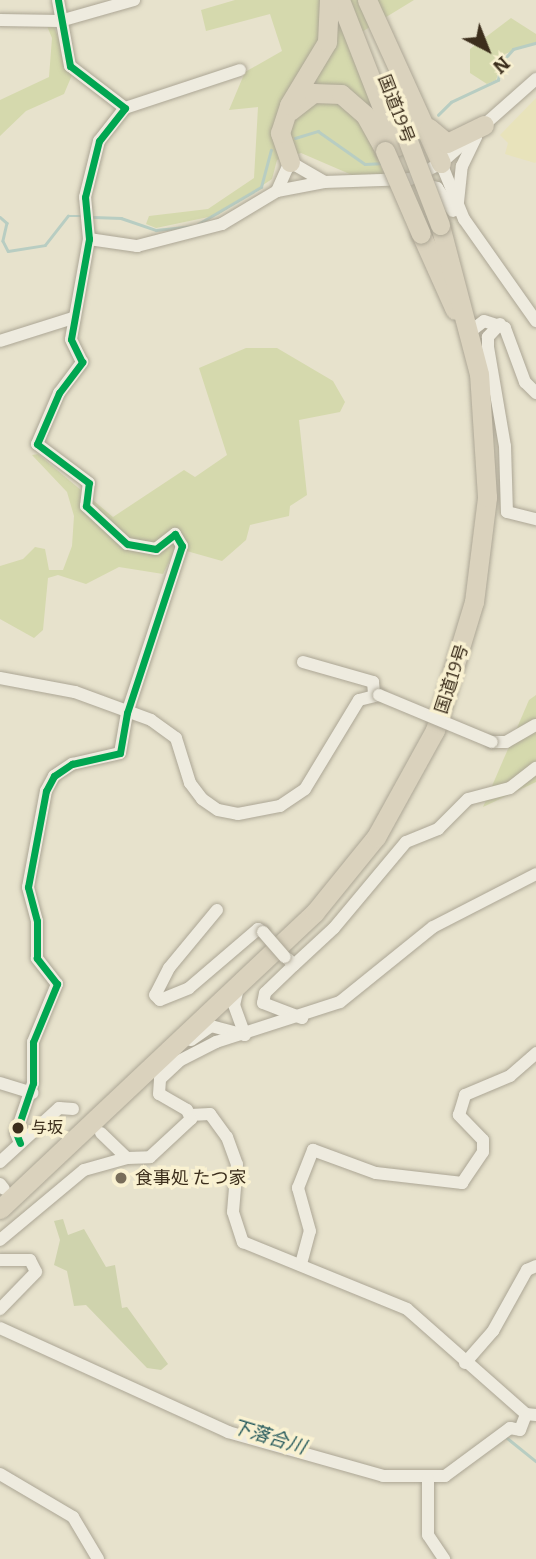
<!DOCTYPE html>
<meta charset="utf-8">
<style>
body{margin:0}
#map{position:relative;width:536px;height:1559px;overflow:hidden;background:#e7e2cc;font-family:Bitter,"Noto Sans JP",serif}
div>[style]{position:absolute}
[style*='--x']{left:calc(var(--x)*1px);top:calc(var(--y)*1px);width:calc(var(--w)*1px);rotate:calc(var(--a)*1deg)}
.farmland>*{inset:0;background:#e8e3bb}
.green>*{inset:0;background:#d5d9ad}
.cemetery>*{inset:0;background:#cfd3ad}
.stream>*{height:2.5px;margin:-1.25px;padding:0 1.25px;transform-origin:1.25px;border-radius:1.25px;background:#b8cdc2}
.roads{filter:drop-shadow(0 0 2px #aca695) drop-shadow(0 0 2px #aca695)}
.minor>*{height:12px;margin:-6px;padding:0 6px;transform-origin:6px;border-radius:6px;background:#eeebdf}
.highway>*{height:19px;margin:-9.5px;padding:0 9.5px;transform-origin:9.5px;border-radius:9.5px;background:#dad2bd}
.bridges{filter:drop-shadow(0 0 2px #aca695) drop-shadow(0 0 2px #aca695)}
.minor-bridge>*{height:12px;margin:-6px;padding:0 6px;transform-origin:6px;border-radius:6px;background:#eeebdf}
.highway-bridge>*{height:19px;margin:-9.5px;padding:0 9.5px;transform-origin:9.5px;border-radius:9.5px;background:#dad2bd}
.bus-1>*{height:7px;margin:-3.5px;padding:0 3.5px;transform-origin:3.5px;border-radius:3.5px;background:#00a651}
.dots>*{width:19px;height:19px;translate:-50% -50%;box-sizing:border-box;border:4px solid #f9f1d1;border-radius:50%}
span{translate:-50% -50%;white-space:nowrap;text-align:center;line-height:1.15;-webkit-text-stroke:7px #f9f1d1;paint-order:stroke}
.bus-label{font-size:16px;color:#3c2e1c}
.left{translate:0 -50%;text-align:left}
.street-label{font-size:18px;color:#3c2e1c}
.poi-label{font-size:18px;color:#3c2e1c}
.water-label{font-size:19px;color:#2a5d5e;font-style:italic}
.north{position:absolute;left:452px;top:14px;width:70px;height:70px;-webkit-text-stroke:5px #f9f1d1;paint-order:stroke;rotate:138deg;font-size:19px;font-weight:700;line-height:28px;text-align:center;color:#3c2e1c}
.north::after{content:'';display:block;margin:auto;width:24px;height:32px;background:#3c2e1c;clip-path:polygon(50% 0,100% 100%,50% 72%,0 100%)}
</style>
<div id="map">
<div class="farmland">
<div style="clip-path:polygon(536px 98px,536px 162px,535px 163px,505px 154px,508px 143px,500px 135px)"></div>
</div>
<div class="green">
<div style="clip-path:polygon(235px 0,414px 0,347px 41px,375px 113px,363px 122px,384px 174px,352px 175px,301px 153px,277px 160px,272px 179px,218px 215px,156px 228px,146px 224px,149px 216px,208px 209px,254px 178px,258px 107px,229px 110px,245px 72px,282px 51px,270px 14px,206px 31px,201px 10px)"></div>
<div style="clip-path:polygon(511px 18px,536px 34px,536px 42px,505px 54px,496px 80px,487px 84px,470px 73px,470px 49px)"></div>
<div style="clip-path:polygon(53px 24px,72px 75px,64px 94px,26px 111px,0 136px,0 100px,49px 77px,52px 38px,47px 26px)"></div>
<div style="clip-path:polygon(246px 348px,277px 348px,333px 381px,345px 402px,340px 412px,299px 420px,307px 495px,290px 506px,289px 516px,250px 525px,246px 540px,222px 561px,176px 548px,163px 574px,119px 567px,86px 584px,58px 575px,48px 578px,43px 630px,34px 638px,0 619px,0 566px,23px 559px,35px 547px,45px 549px,49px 570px,63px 570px,72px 546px,74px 516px,67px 492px,32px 455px,38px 454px,113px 517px,184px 470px,195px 477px,227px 455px,199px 368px)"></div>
<div style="clip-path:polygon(536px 695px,536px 782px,483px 807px,529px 700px)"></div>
</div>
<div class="cemetery">
<div style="clip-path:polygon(63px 1219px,68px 1235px,84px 1229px,106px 1267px,115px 1265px,122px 1308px,127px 1307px,168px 1364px,161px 1370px,147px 1368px,86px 1305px,74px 1306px,67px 1271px,54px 1265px,60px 1240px,54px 1221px)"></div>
</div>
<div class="stream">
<div style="--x:438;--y:115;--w:18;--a:-45"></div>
<div style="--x:451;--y:102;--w:52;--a:-25.1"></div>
<div style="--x:498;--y:80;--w:17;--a:-80"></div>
<div style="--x:501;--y:63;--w:18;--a:-49"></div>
<div style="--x:513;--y:49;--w:24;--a:-15"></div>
<div style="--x:295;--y:138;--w:24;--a:-17"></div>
<div style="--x:318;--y:131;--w:57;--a:35.1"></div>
<div style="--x:365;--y:164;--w:19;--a:-3"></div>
<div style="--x:0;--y:217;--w:9;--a:41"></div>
<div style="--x:7;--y:223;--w:18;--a:103"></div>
<div style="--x:3;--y:241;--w:11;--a:63"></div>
<div style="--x:8;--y:251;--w:37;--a:-9"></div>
<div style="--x:45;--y:245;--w:37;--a:-52"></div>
<div style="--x:68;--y:216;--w:15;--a:0"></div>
<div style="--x:93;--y:217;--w:28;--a:2"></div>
<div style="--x:121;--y:218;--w:37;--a:19"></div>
<div style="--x:156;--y:230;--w:36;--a:-6"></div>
<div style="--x:198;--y:224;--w:73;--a:-30.4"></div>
<div style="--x:261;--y:187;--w:38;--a:-75"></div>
<div style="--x:506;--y:1437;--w:38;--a:39"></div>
</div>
<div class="roads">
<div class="minor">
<div style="--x:0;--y:20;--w:60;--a:1"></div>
<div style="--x:60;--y:21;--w:77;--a:-15.8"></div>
<div style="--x:125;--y:108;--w:121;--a:-18.3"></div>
<div style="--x:441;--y:163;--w:61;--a:67.7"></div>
<div style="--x:464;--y:219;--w:125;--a:54.8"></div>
<div style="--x:422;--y:184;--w:16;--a:15"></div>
<div style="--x:437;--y:188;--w:28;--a:55"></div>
<div style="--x:277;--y:191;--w:48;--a:-10.8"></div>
<div style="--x:458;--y:202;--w:36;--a:-84"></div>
<div style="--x:462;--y:166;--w:32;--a:-64"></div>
<div style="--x:89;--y:239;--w:49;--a:8.3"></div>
<div style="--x:137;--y:246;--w:88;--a:-14.5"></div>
<div style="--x:222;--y:224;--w:64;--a:-31"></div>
<div style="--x:277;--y:191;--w:32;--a:-66"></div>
<div style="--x:290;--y:162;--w:39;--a:30"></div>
<div style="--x:324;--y:182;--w:86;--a:-2"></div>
<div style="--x:410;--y:179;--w:35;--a:-27"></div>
<div style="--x:441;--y:163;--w:127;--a:-41.5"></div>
<div style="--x:500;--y:324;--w:18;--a:133"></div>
<div style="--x:488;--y:337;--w:10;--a:90"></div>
<div style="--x:488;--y:347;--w:100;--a:80.3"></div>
<div style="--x:505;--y:446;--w:66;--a:88.3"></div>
<div style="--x:507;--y:512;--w:30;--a:14"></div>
<div style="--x:471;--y:331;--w:16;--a:-38"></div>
<div style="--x:484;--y:321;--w:22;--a:18"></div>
<div style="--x:505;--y:328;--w:58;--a:69.7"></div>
<div style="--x:525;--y:382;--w:16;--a:45"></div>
<div style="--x:0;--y:341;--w:77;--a:-17.5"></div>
<div style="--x:303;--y:662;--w:73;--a:15.9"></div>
<div style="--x:373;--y:682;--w:11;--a:85"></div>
<div style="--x:0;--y:678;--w:76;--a:10.6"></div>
<div style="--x:75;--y:692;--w:81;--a:20.2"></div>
<div style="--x:151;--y:720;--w:31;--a:36"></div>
<div style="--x:176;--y:738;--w:47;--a:72.7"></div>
<div style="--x:190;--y:783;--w:20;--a:53"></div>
<div style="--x:202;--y:799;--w:19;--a:35"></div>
<div style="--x:218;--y:810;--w:20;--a:11"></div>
<div style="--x:238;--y:814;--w:43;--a:-10.8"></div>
<div style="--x:280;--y:806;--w:30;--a:-34"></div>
<div style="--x:305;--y:789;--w:104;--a:-58.8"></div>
<div style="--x:359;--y:700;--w:21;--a:-14"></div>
<div style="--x:492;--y:742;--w:14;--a:0"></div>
<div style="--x:506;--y:742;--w:34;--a:-30"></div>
<div style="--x:217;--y:910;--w:75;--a:129.6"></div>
<div style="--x:169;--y:968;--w:30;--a:117"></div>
<div style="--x:155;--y:995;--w:7;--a:45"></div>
<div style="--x:160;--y:1000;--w:31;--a:-22"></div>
<div style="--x:189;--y:988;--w:91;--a:-40.5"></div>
<div style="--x:258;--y:929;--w:6;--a:31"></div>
<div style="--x:288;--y:959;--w:8;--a:45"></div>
<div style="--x:294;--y:965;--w:40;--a:136"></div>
<div style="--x:265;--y:993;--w:10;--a:101"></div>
<div style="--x:263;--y:1003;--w:42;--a:21"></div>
<div style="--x:294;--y:965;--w:54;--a:-42.8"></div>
<div style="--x:334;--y:928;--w:112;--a:-50.1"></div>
<div style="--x:406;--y:842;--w:35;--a:-22"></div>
<div style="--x:438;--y:829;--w:42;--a:-45"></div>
<div style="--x:468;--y:799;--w:43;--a:-14.7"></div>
<div style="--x:510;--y:788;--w:33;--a:-38"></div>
<div style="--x:238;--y:988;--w:17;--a:103"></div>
<div style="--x:234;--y:1005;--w:32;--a:70"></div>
<div style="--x:191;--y:1040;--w:24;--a:-35"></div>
<div style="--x:211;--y:1026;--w:34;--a:15"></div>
<div style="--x:0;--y:1083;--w:34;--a:17"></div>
<div style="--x:190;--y:1115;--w:20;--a:-3"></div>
<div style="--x:210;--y:1114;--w:29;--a:54"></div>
<div style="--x:227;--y:1137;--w:29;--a:70"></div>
<div style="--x:237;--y:1164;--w:48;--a:94.8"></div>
<div style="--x:233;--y:1212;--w:32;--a:72"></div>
<div style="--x:243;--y:1242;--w:177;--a:22.2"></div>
<div style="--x:407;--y:1309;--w:159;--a:41.4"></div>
<div style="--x:526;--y:1414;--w:10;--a:6"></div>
<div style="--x:101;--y:1133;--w:36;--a:44"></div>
<div style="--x:127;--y:1158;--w:23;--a:-2"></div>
<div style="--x:150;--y:1157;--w:56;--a:-42.8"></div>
<div style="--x:191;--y:1119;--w:10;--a:-114"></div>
<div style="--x:187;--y:1110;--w:32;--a:-150"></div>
<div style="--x:159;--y:1094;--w:15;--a:-86"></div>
<div style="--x:160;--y:1079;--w:26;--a:-43"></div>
<div style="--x:179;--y:1061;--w:42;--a:-27.2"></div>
<div style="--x:216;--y:1042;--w:130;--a:-17.9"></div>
<div style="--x:340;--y:1002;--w:119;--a:-38.9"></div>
<div style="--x:433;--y:927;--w:116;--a:-27.2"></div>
<div style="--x:20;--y:1143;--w:11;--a:-112"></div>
<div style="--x:16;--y:1133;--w:53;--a:-71.2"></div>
<div style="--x:33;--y:1083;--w:41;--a:-90"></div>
<div style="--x:33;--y:1042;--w:63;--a:-67.5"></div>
<div style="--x:57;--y:984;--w:33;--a:-128"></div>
<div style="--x:37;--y:958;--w:37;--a:-90"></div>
<div style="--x:37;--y:921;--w:35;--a:-105"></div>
<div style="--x:28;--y:887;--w:98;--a:-79.4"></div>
<div style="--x:46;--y:791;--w:17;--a:-62"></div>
<div style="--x:54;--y:776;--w:22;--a:-34"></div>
<div style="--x:72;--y:764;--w:49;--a:-12.9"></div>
<div style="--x:120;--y:753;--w:41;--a:-80.1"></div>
<div style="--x:127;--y:713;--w:176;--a:-71.8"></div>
<div style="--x:182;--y:546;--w:14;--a:-120"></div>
<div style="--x:175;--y:534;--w:24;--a:142"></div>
<div style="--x:156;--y:549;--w:29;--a:-170"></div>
<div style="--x:127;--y:544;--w:56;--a:-137.2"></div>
<div style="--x:86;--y:506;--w:23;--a:-83"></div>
<div style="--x:89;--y:483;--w:65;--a:-143.1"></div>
<div style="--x:37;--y:444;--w:56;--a:-66.7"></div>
<div style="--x:59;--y:393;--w:39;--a:-53"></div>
<div style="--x:82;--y:362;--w:25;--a:-116"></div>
<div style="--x:71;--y:339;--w:102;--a:-79.8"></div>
<div style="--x:89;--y:239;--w:42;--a:-95.4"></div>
<div style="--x:85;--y:197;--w:58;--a:-76"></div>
<div style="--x:99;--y:141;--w:42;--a:-51.8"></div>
<div style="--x:125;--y:108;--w:69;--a:-142.6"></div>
<div style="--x:70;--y:66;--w:67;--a:-100.3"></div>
<div style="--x:0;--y:1162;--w:80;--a:-42.5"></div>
<div style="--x:59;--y:1108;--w:14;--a:4"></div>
<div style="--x:0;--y:1184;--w:6;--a:51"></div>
<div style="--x:0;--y:1240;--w:109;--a:-39.8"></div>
<div style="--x:84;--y:1170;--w:45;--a:-15.6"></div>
<div style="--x:0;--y:1260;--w:30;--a:0"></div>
<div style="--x:30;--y:1260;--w:13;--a:63"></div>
<div style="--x:36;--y:1272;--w:52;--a:134.2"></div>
<div style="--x:301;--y:1264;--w:34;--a:-75"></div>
<div style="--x:310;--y:1231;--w:45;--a:-105.6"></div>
<div style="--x:298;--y:1188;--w:41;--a:-68.5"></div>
<div style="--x:313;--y:1150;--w:67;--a:20.1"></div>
<div style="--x:376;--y:1173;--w:87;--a:6.6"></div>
<div style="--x:462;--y:1183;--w:37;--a:-56"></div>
<div style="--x:483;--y:1152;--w:12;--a:-90"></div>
<div style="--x:483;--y:1140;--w:35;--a:-134"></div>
<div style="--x:459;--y:1115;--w:21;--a:-73"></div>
<div style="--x:465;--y:1095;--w:49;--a:-22.9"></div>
<div style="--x:510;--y:1076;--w:35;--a:-41"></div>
<div style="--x:0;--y:1328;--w:251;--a:24.5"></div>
<div style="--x:228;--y:1432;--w:161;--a:15.8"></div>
<div style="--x:383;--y:1476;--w:62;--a:0"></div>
<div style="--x:445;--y:1476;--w:81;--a:-36.4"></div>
<div style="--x:510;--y:1428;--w:10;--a:11"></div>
<div style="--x:520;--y:1430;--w:17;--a:-69"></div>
<div style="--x:465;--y:1363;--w:43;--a:-48.8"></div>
<div style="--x:493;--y:1331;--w:70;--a:-60.9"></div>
<div style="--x:527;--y:1270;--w:10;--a:-24"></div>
<div style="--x:0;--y:1474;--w:85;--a:30.5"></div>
<div style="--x:73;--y:1517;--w:49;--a:59.2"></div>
<div style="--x:428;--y:1479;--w:56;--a:90"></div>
<div style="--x:428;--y:1535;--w:29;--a:56"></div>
</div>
<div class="highway">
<div style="--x:340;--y:0;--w:157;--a:68.7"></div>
<div style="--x:367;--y:0;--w:179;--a:65.6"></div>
<div style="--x:290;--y:111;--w:29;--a:-38"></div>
<div style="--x:313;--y:93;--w:28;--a:2"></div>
<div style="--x:341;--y:94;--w:32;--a:41"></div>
<div style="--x:365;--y:115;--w:41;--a:60.9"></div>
<div style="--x:429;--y:128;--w:23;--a:40"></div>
<div style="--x:447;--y:143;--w:41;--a:-25.9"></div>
<div style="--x:290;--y:162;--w:31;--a:-109"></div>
<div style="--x:280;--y:133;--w:29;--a:-72"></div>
<div style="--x:289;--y:105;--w:74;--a:-58.9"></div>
<div style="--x:327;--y:42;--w:42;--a:-87.3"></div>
<div style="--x:421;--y:234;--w:83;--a:65.9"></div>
<div style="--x:0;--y:1209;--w:433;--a:-43.3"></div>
<div style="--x:315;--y:912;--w:97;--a:-50.9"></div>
<div style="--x:376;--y:837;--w:122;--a:-61.1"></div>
<div style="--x:435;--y:730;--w:134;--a:-73.1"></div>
<div style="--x:474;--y:602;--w:106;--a:-82.9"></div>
<div style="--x:487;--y:497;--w:123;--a:-93.7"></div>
<div style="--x:479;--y:374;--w:154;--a:-104.7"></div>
</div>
</div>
<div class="bridges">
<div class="minor-bridge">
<div style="--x:379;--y:695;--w:122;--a:22.6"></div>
<div style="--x:263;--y:932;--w:33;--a:49"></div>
</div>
<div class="highway-bridge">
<div style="--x:408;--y:141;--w:90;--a:69.1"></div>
<div style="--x:385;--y:151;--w:90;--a:66.6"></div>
</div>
</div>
<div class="bus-1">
<div style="--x:20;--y:1143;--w:11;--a:-112"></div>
<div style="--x:16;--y:1133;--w:53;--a:-71.2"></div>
<div style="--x:33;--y:1083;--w:41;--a:-90"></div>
<div style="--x:33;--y:1042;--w:63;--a:-67.5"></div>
<div style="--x:57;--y:984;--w:33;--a:-128"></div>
<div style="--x:37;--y:958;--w:37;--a:-90"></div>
<div style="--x:37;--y:921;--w:35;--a:-105"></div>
<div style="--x:28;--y:887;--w:98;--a:-79.4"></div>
<div style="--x:46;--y:791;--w:17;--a:-62"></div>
<div style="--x:54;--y:776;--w:22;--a:-34"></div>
<div style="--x:72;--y:764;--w:49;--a:-12.9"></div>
<div style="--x:120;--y:753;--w:41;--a:-80.1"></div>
<div style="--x:127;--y:713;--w:176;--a:-71.8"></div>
<div style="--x:182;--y:546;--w:14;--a:-120"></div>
<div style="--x:175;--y:534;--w:24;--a:142"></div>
<div style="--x:156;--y:549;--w:29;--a:-170"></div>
<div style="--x:127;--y:544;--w:56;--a:-137.2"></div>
<div style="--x:86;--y:506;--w:23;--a:-83"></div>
<div style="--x:89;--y:483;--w:65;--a:-143.1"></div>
<div style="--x:37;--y:444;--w:56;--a:-66.7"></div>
<div style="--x:59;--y:393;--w:39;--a:-53"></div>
<div style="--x:82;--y:362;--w:25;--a:-116"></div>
<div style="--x:71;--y:339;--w:102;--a:-79.8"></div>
<div style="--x:89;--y:239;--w:42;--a:-95.4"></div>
<div style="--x:85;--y:197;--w:58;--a:-76"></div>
<div style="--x:99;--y:141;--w:42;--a:-51.8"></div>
<div style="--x:125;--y:108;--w:69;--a:-142.6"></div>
<div style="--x:70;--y:66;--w:67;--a:-100.3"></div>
</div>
<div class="dots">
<div style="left:18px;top:1128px;background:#3c2e1c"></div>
<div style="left:121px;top:1178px;background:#786d5a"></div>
</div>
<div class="bus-label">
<span class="left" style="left:31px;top:1128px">与坂</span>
</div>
<div class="street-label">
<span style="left:396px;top:109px;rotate:69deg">国道19号</span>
<span style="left:452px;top:679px;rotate:-72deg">国道19号</span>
</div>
<div class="poi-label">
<span class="left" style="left:135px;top:1178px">食事処 たつ家</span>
</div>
<div class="water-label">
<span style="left:269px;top:1437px;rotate:17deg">下落合川</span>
</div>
<div class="north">N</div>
</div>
